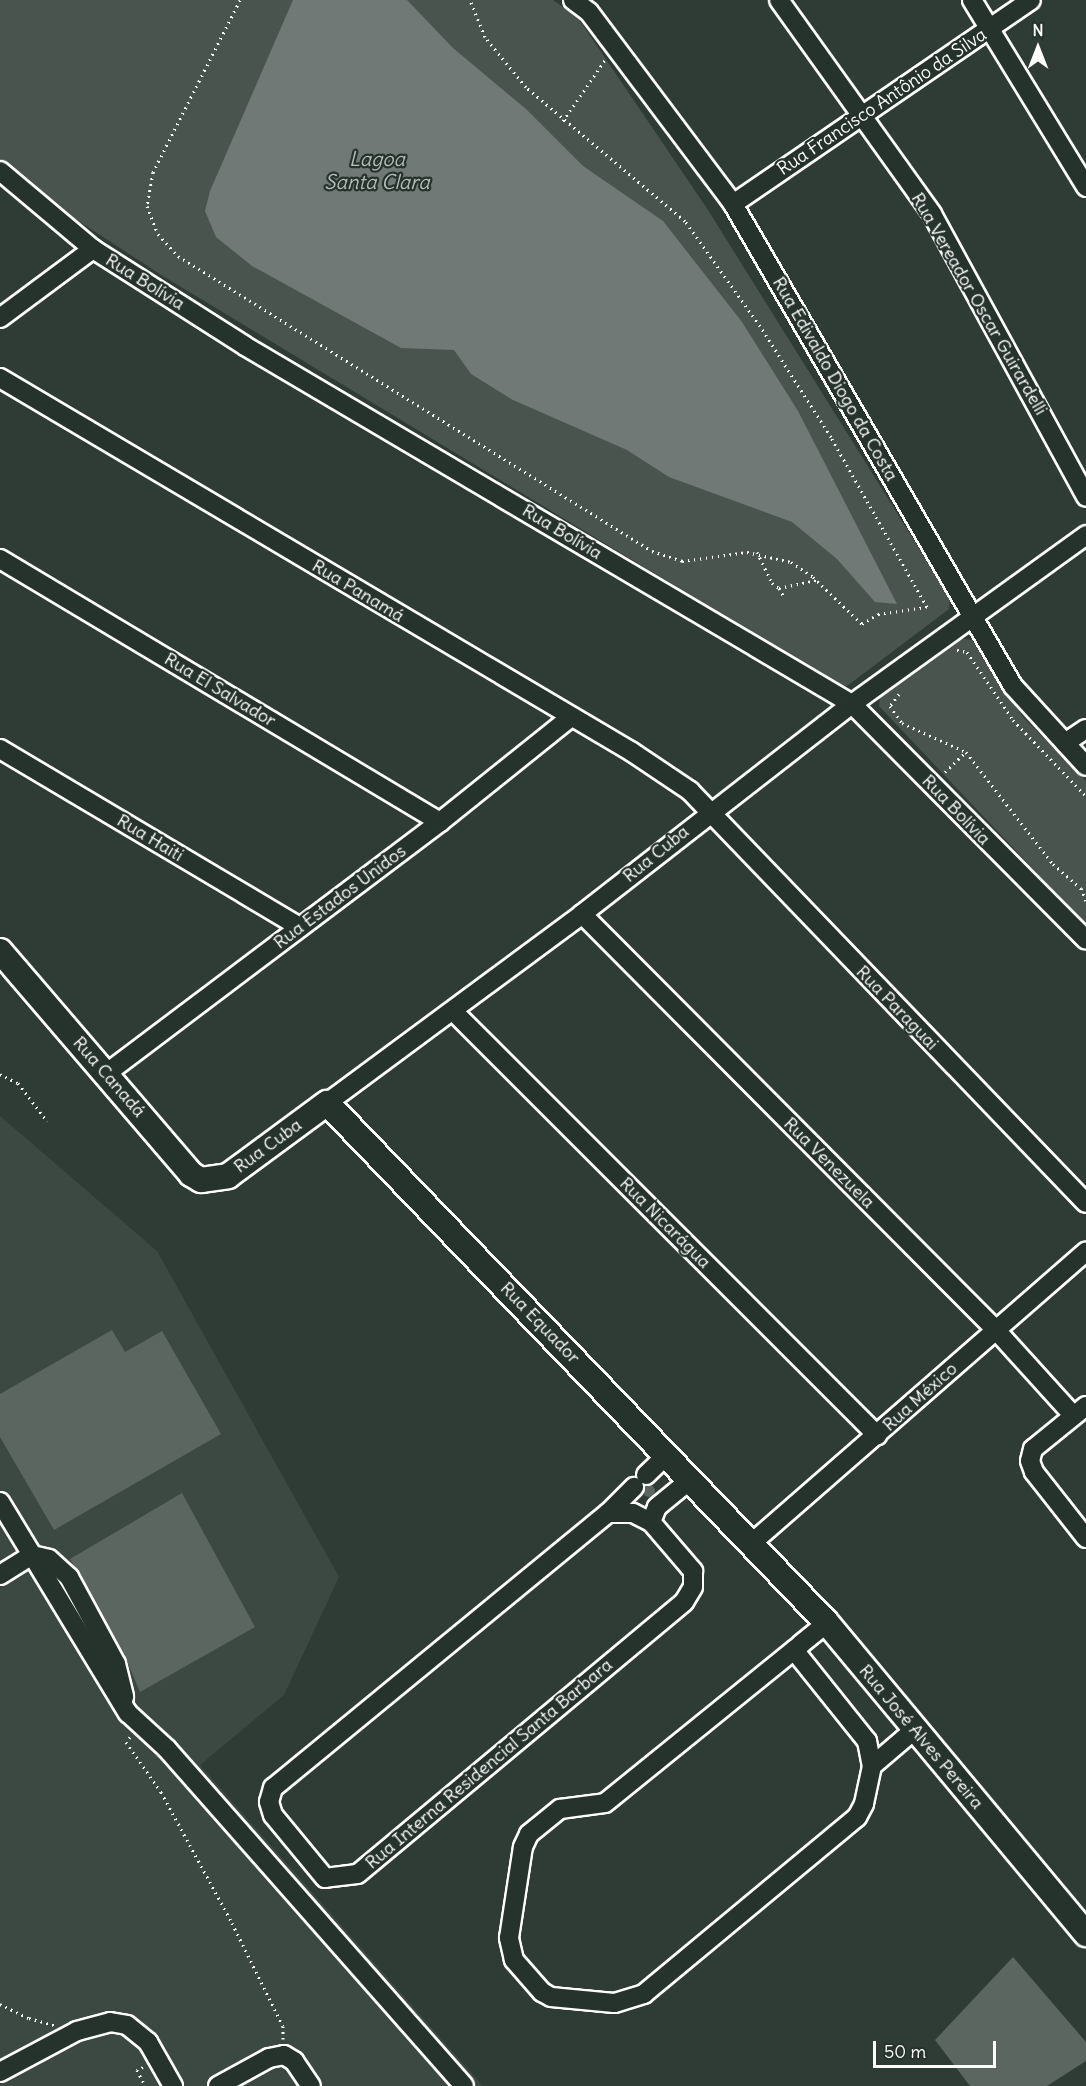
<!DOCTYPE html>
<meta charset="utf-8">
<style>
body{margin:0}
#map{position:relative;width:1086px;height:2086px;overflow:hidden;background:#2f3b35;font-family:Delius,sans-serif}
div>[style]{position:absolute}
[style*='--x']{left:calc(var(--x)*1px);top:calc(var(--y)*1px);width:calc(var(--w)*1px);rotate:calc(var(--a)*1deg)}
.built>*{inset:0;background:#3c4842}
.green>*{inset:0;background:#4a544f}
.water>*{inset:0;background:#707975}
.building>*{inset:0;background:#5b6661}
.round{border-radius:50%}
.path>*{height:3px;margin-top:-1.5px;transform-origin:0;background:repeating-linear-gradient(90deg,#fff 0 1.5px,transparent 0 6px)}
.roads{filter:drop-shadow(2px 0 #fff) drop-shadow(-2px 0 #fff) drop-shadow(0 2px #fff) drop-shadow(0 -2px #fff)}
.minor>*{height:18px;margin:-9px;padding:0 9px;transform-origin:9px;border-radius:9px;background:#26332d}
.major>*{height:24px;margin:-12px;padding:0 12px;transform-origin:12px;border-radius:12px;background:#26332d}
span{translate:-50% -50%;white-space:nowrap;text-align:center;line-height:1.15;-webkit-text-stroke:4.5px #26332d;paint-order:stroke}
.street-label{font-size:18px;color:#fff}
.water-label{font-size:20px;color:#b8bcba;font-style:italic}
.north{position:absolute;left:1008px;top:18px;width:60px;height:60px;-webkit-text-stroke:4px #26332d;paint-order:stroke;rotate:0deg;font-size:16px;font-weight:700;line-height:24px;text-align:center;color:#fff}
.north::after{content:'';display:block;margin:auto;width:21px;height:27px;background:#fff;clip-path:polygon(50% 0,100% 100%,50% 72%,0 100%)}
.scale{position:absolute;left:873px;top:2041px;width:123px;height:27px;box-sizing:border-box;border:3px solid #fff;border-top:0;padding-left:8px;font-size:18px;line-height:21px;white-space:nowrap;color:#fff;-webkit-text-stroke:4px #26332d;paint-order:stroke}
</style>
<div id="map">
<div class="built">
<i style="clip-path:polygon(0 1116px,157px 1251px,339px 1577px,284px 1695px,200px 1765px,483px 2086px,0 2086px)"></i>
</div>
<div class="green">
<i style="clip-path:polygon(0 0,553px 0,578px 18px,708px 210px,950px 598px,949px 609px,847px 686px,839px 685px,163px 276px,63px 211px,0 161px)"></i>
<i style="clip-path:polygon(965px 639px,972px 640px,1023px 717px,1086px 781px,1086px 925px,879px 706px,880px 696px,949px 641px)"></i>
</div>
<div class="water">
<i style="clip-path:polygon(293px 0,407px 0,453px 48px,526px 109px,583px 166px,663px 221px,742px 322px,798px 411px,897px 604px,875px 602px,837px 559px,792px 522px,669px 477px,627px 450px,513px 400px,471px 374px,454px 350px,401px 348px,252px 266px,216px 237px,205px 211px,210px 191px)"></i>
</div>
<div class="building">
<i style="clip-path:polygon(112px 1330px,125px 1352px,162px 1331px,221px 1434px,54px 1530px,0 1437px,0 1394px)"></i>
<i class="round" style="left:643px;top:1485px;width:12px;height:12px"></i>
<i style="clip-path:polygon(182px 1493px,255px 1627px,140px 1692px,126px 1659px,70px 1559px)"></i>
<i style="clip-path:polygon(1013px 1957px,1086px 2042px,1086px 2061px,1047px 2086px,970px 2086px,935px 2040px)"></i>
</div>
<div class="path">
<i style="--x:240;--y:0;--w:193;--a:116.8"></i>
<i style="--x:153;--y:172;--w:35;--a:100"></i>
<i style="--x:147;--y:206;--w:30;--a:69"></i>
<i style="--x:158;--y:234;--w:30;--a:48"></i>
<i style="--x:178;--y:256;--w:558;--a:31.9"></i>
<i style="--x:652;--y:551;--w:32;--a:18"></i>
<i style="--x:682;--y:561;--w:66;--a:-7.9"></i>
<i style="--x:747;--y:552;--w:45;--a:12.8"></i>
<i style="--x:791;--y:562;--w:27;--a:34"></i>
<i style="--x:813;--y:577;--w:68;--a:43.8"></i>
<i style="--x:862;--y:624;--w:19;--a:-32"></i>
<i style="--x:878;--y:614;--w:49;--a:-8.1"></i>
<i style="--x:927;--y:607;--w:195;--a:-119.5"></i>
<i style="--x:831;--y:437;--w:132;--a:-122.6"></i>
<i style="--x:760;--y:326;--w:129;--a:-125.5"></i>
<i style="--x:685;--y:221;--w:208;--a:-139.9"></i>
<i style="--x:526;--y:87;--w:65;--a:-129.4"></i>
<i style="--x:485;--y:37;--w:40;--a:-112"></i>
<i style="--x:563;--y:121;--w:74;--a:-55.5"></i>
<i style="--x:757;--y:552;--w:34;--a:64"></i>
<i style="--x:772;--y:583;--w:9;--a:36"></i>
<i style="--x:779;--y:588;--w:38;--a:-12"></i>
<i style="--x:779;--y:588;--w:8;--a:60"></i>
<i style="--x:957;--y:650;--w:10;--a:11"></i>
<i style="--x:967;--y:652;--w:82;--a:55.9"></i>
<i style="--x:1013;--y:720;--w:105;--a:46.2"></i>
<i style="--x:899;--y:694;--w:15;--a:127"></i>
<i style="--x:890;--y:706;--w:21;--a:55"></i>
<i style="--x:902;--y:723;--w:70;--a:24.4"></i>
<i style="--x:966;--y:752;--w:142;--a:52.2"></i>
<i style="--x:1053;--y:864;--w:37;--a:41"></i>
<i style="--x:1081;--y:888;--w:14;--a:69"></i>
<i style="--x:945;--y:772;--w:29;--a:-44"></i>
<i style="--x:0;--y:1074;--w:20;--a:27"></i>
<i style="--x:18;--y:1083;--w:48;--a:52.7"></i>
<i style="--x:130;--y:1737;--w:6;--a:129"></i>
<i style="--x:126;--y:1742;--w:61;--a:55"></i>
<i style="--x:161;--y:1792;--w:149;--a:61.5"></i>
<i style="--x:232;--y:1923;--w:115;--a:63.7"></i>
<i style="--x:283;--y:2026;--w:13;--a:90"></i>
<i style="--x:0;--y:2004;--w:32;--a:26"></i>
<i style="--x:29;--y:2018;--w:26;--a:16"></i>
<i style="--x:143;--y:2067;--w:7;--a:153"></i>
<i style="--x:137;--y:2070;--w:18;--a:63"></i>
</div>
<div class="roads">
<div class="minor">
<i style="--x:573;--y:0;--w:20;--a:37"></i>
<i style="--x:589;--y:12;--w:240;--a:53.1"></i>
<i style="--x:733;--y:204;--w:557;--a:59.85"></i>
<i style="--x:1013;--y:686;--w:108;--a:47.6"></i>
<i style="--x:779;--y:0;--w:263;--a:54.4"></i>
<i style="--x:932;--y:214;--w:322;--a:61.4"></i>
<i style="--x:972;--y:0;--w:219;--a:58.6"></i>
<i style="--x:0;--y:171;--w:121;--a:40"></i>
<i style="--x:93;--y:249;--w:180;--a:32.5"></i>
<i style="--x:245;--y:346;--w:705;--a:30.53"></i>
<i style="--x:852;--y:704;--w:332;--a:45.2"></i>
<i style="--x:733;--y:204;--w:361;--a:-34.4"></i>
<i style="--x:0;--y:318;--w:116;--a:-36.6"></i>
<i style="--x:0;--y:378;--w:734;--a:30.62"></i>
<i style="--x:632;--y:752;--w:70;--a:33.9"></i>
<i style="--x:690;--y:791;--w:571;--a:46.13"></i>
<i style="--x:0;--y:559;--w:513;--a:30.87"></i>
<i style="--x:1065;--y:743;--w:25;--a:-34"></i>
<i style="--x:0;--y:749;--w:349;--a:30.7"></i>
<i style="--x:582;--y:914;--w:585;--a:45.14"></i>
<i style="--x:995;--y:1329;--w:116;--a:47.8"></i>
<i style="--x:453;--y:1011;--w:600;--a:45"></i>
<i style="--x:107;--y:1073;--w:417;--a:-37"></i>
<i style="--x:440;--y:822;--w:166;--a:-38.7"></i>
<i style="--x:327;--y:1103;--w:317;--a:-36.5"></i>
<i style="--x:582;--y:914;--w:342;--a:-37.9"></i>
<i style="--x:852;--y:704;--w:289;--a:-35.8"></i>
<i style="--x:1086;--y:1406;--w:68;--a:140.9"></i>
<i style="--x:1033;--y:1449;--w:12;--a:104"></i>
<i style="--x:1030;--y:1461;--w:12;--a:70"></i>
<i style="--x:1034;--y:1472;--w:84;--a:51.8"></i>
<i style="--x:646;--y:1475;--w:29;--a:-44"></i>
<i style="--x:0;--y:1502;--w:247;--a:58.8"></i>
<i style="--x:128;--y:1713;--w:53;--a:42.7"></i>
<i style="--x:167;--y:1749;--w:449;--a:48.6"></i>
<i style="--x:608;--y:1513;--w:25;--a:0"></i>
<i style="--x:633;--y:1513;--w:20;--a:27"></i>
<i style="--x:651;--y:1522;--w:65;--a:49.4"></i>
<i style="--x:693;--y:1571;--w:16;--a:90"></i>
<i style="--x:693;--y:1587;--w:17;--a:121"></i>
<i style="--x:684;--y:1602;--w:425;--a:140.2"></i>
<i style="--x:357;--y:1874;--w:32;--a:173"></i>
<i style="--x:325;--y:1878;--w:82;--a:-129.5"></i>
<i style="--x:273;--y:1815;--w:14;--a:-107"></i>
<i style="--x:269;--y:1802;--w:15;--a:-74"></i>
<i style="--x:273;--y:1788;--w:433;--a:-39.4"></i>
<i style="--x:608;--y:1513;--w:37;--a:-45"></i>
<i style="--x:651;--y:1522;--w:16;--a:-68"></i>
<i style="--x:657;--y:1507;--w:43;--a:-39.3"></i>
<i style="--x:753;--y:1542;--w:442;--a:-41.1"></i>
<i style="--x:0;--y:1575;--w:38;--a:-32"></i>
<i style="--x:32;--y:1555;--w:17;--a:13"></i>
<i style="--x:49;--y:1559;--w:27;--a:42"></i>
<i style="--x:69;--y:1577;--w:99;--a:61.6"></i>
<i style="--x:116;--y:1664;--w:34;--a:76"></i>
<i style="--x:794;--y:1650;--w:117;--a:51.3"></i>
<i style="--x:867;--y:1741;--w:25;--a:79"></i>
<i style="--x:872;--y:1766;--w:39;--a:102"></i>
<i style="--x:864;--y:1804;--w:15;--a:118"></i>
<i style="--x:857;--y:1817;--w:277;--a:140.3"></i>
<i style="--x:644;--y:1994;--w:31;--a:163"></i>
<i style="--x:614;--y:2003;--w:63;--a:-174.6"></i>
<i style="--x:551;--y:1997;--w:10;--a:-151"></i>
<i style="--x:542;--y:1992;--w:43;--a:-131.2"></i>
<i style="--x:514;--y:1960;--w:23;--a:-103"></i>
<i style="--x:509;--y:1938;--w:92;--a:-81.3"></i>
<i style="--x:523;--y:1847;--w:14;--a:-65"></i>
<i style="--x:529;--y:1834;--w:40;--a:-39"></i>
<i style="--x:560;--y:1809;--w:45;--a:-7.6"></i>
<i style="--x:605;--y:1803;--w:252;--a:-39"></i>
<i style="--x:801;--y:1644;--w:33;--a:-39"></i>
<i style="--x:872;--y:1766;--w:54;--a:-40.5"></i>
<i style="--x:0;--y:2072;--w:87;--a:-28"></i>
<i style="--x:77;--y:2031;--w:34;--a:-15"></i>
<i style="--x:110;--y:2022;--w:17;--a:10"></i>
<i style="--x:127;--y:2025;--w:27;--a:39"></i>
<i style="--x:148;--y:2042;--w:51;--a:60.4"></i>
<i style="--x:218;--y:2086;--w:58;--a:-28.8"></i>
<i style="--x:269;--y:2058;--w:15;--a:-11"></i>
<i style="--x:284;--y:2055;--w:12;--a:31"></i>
<i style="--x:294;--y:2061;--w:30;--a:56"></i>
</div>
<div class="major">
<i style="--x:0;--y:951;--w:294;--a:49.4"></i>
<i style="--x:191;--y:1174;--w:12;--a:31"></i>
<i style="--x:201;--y:1180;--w:27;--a:-8"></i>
<i style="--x:228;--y:1176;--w:123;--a:-36.4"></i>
<i style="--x:327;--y:1103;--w:721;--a:46.12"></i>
<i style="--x:827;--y:1623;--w:405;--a:50.2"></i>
</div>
</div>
<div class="street-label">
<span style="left:882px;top:102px;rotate:-34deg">Rua Francisco Antônio da Silva</span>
<span style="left:145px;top:282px;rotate:32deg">Rua Bolívia</span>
<span style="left:979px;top:304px;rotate:60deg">Rua Vereador Oscar Guirardelli</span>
<span style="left:835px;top:379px;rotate:60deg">Rua Edivaldo Diogo da Costa</span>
<span style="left:562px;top:532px;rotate:31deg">Rua Bolívia</span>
<span style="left:358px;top:591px;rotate:31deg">Rua Panamá</span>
<span style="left:220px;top:690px;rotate:31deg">Rua El Salvador</span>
<span style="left:956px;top:810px;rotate:46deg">Rua Bolívia</span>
<span style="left:150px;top:838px;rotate:31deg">Rua Haiti</span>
<span style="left:656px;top:854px;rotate:-39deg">Rua Cuba</span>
<span style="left:340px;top:897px;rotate:-37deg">Rua Estados Unidos</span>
<span style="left:897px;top:1008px;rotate:46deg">Rua Paraguai</span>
<span style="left:109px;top:1077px;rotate:49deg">Rua Canadá</span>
<span style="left:268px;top:1146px;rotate:-36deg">Rua Cuba</span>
<span style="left:829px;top:1163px;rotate:45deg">Rua Venezuela</span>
<span style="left:665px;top:1223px;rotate:45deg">Rua Nicarágua</span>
<span style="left:540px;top:1323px;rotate:46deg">Rua Equador</span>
<span style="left:920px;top:1397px;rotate:-42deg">Rua México</span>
<span style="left:921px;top:1737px;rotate:50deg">Rua José Alves Pereira</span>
<span style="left:489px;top:1764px;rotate:-40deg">Rua Interna Residencial Santa Barbara</span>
</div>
<div class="water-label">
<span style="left:377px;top:170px">Lagoa<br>Santa Clara</span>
</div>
<div class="north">N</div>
<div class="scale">50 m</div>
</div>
